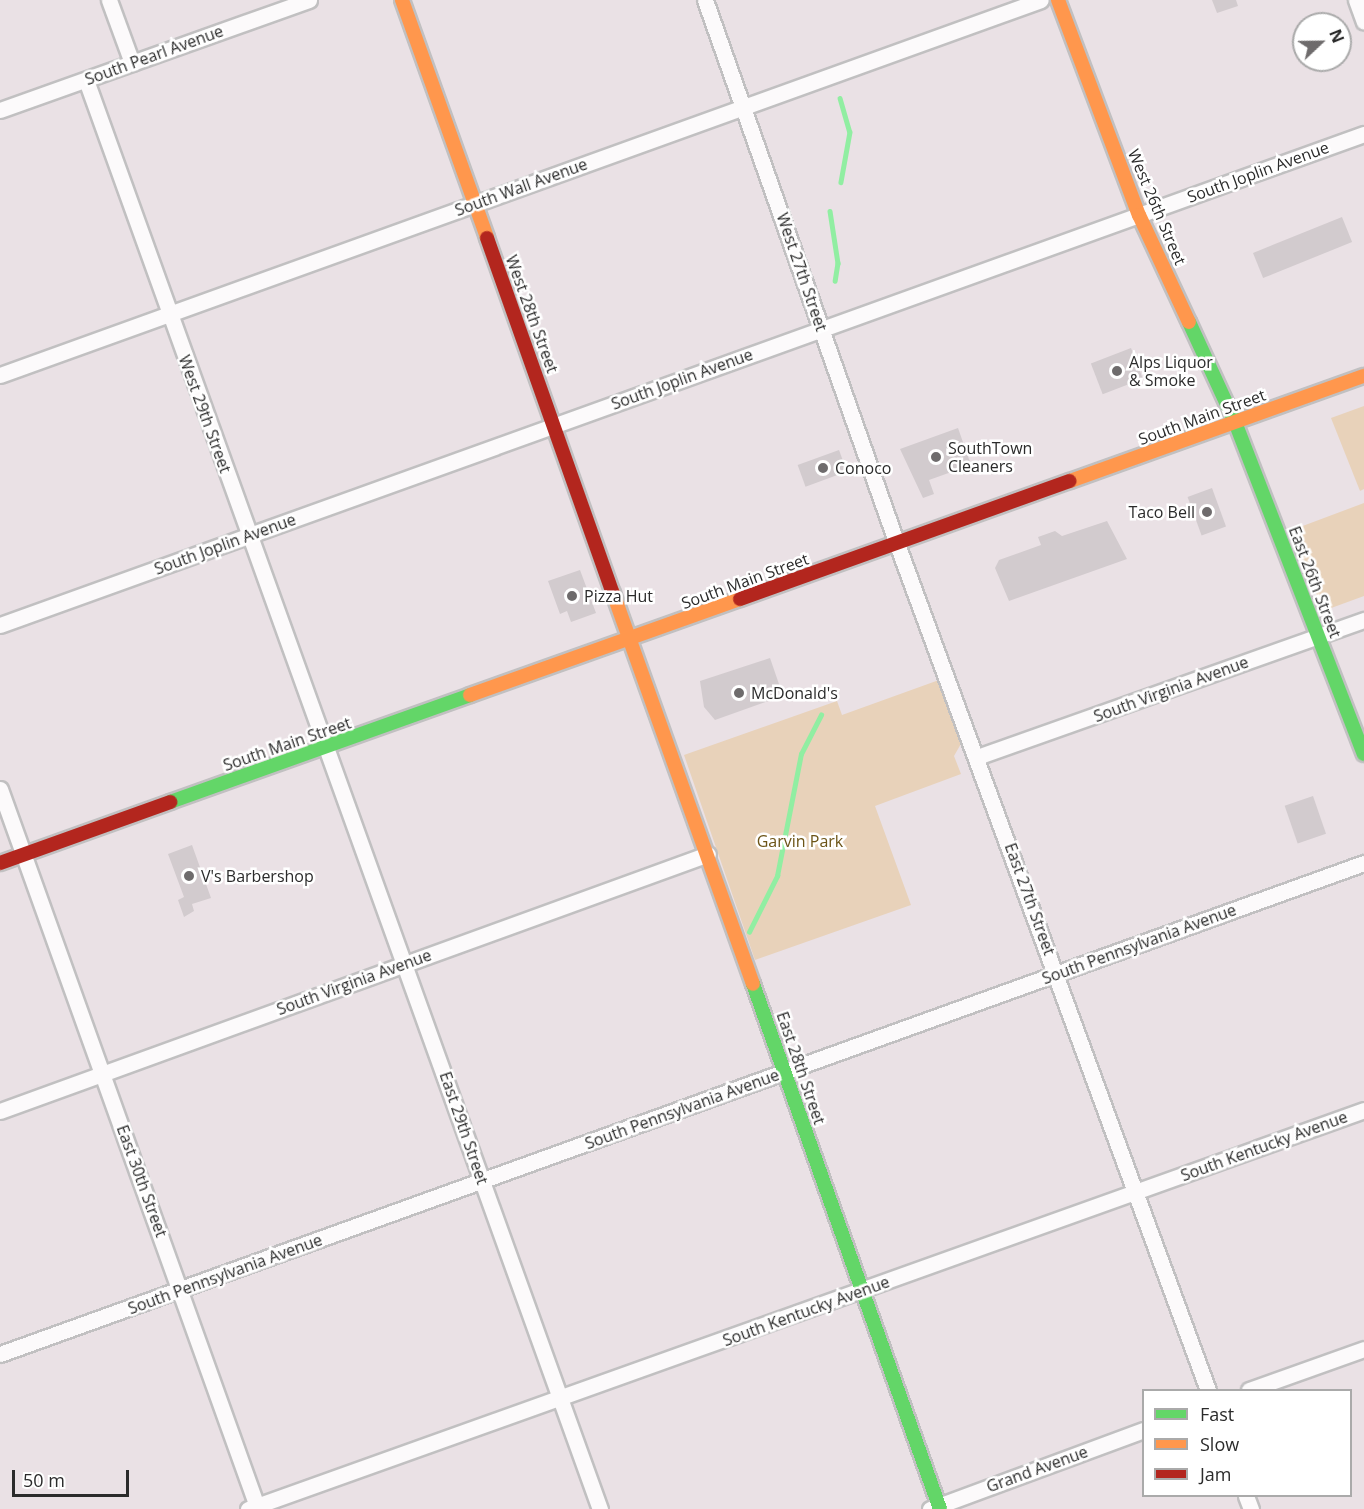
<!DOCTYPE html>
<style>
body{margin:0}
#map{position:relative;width:1364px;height:1509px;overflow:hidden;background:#eae1e5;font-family:"Open Sans",sans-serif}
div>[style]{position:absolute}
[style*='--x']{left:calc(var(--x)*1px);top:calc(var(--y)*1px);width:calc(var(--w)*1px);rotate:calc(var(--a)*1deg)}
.green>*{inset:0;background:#e8d2ba}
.stream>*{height:4.5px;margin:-2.25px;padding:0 2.25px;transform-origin:2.25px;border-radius:2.25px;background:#91eea2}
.building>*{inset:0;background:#d2cbce;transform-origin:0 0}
.roads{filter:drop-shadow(2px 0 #c1c0c1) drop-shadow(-2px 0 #c1c0c1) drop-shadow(0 2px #c1c0c1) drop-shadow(0 -2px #c1c0c1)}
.street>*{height:15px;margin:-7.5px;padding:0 7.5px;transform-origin:7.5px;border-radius:7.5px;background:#fcfafb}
.fast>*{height:14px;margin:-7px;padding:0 7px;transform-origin:7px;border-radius:7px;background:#63d668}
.slow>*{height:14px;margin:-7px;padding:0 7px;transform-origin:7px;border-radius:7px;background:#ff974d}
.jam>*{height:14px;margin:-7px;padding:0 7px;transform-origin:7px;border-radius:7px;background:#b3261e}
.dots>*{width:16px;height:16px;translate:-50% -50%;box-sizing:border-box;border:3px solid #fff;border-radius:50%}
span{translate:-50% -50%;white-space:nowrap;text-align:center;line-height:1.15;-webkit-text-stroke:5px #fff;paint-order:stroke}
.street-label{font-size:16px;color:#2b2b2b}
.poi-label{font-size:16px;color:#2b2b2b}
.left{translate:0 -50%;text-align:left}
.right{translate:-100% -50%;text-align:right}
.park-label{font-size:16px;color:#6c5417}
.legend{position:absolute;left:1142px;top:1389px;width:210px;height:108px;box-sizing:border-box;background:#fff;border:2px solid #aaa;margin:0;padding:8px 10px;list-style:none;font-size:18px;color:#2b2b2b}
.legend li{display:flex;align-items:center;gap:12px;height:30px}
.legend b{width:30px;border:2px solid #aaa}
.north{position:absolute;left:1292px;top:12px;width:60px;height:60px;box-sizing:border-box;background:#fff;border:2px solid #aaa;border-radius:50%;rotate:68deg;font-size:16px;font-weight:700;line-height:24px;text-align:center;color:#2b2b2b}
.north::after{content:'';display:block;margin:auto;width:21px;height:27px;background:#6e6b6c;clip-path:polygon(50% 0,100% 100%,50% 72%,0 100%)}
.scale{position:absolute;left:12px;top:1470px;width:117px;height:27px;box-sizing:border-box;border:3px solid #2b2b2b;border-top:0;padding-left:8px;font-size:18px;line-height:21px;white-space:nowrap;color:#2b2b2b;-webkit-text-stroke:4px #fff;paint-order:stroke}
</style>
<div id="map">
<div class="green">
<i style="clip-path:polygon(1364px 406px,1364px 489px,1360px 491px,1331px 418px)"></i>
<i style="clip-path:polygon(1364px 503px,1364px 596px,1323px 611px,1292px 530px)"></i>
<i style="clip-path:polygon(939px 680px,962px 742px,954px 756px,961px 774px,875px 806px,911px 905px,755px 960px,684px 755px,837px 701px,842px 715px)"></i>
</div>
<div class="stream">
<i style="--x:840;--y:98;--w:35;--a:74"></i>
<i style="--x:850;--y:132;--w:51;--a:100.2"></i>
<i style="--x:830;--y:211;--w:53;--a:81.3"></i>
<i style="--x:838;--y:263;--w:18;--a:99"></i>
<i style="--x:749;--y:932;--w:63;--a:-63.4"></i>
<i style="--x:777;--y:876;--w:124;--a:-78.9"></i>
<i style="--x:801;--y:754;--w:44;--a:-62.9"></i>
</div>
<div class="building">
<i style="clip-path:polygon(1212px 0,1236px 0,1238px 6px,1217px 13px)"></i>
<i style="left:1342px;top:217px;width:27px;height:96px;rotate:68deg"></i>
<i style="left:1131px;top:348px;width:33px;height:43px;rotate:69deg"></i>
<i style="clip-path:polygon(958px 428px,971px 465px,929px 480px,934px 494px,923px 498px,900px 449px)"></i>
<i style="left:839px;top:450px;width:23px;height:44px;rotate:70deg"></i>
<i style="left:1212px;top:488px;width:41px;height:26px;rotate:70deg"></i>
<i style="clip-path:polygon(1107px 521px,1127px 559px,1009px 601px,995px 568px,999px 560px,1041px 545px,1038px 537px,1055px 531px,1062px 536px)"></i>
<i style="clip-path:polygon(580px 570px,596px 613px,571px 622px,567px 611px,560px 614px,548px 581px)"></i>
<i style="clip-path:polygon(770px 658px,780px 687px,777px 698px,715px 720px,704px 707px,700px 681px)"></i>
<i style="left:1313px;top:796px;width:40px;height:30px;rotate:71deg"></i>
<i style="clip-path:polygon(192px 845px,211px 898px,192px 904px,194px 911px,184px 917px,178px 900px,184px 897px,168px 854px)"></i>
</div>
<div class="roads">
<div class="street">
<i style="--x:109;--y:0;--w:67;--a:69.9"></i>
<i style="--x:705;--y:0;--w:577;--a:70.56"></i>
<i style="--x:897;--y:544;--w:901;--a:69.82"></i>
<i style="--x:1356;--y:0;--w:23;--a:70"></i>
<i style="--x:86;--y:80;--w:1519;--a:70.22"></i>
<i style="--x:0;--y:110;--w:328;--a:-19.6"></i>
<i style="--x:0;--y:375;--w:1106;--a:-19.81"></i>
<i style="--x:0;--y:625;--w:1450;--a:-19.8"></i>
<i style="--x:977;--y:757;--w:411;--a:-19.5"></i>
<i style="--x:0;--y:789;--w:765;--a:70.29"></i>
<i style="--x:0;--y:1111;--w:753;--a:-19.95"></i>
<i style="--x:0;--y:1354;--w:1450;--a:-19.8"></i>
<i style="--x:1249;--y:1390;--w:122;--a:-19.6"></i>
<i style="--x:1246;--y:1496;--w:14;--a:69"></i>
<i style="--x:248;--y:1509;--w:1185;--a:-19.67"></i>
<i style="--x:930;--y:1509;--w:228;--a:-20.3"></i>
</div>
<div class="fast">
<i style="--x:1189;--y:322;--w:110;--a:65.3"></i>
<i style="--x:1235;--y:422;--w:356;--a:68.8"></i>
<i style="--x:170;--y:802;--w:319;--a:-19.6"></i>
<i style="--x:753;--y:984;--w:557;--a:70.39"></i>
</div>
<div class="slow">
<i style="--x:402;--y:0;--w:253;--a:70.3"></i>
<i style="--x:1058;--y:0;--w:230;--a:69.4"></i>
<i style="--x:1139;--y:215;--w:118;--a:65"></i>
<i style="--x:1070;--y:481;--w:312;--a:-19.7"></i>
<i style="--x:613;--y:593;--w:415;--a:70.3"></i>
<i style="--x:470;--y:695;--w:287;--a:-19.6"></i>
</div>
<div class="jam">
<i style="--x:487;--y:238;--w:377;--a:70.5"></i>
<i style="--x:740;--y:599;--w:350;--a:-19.7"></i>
<i style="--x:0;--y:863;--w:181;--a:-19.7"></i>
</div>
</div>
<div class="dots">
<i style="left:1117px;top:371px;background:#6e6b6c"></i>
<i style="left:936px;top:457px;background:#6e6b6c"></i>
<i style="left:823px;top:468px;background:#6e6b6c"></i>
<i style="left:1207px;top:512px;background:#6e6b6c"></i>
<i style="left:572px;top:596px;background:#6e6b6c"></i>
<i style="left:739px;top:693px;background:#6e6b6c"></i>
<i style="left:189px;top:876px;background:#6e6b6c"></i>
</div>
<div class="street-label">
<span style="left:154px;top:55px;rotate:-20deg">South Pearl Avenue</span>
<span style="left:1258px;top:172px;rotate:-20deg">South Joplin Avenue</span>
<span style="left:521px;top:187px;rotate:-20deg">South Wall Avenue</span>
<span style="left:1157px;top:207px;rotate:67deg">West 26th Street</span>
<span style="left:802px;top:272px;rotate:71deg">West 27th Street</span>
<span style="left:532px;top:314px;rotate:70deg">West 28th Street</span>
<span style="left:682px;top:379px;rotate:-20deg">South Joplin Avenue</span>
<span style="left:205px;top:414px;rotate:70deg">West 29th Street</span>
<span style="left:1202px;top:417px;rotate:-20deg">South Main Street</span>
<span style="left:225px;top:544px;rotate:-20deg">South Joplin Avenue</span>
<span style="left:745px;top:581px;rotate:-20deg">South Main Street</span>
<span style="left:1315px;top:582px;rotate:69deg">East 26th Street</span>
<span style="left:1171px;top:689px;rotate:-20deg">South Virginia Avenue</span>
<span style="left:287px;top:744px;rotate:-19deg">South Main Street</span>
<span style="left:1030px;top:899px;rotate:70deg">East 27th Street</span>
<span style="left:1139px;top:944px;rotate:-20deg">South Pennsylvania Avenue</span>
<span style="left:354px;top:982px;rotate:-20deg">South Virginia Avenue</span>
<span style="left:801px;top:1068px;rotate:71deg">East 28th Street</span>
<span style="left:682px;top:1109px;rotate:-20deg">South Pennsylvania Avenue</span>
<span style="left:464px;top:1128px;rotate:71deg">East 29th Street</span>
<span style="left:1264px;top:1146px;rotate:-20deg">South Kentucky Avenue</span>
<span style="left:142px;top:1181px;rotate:70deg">East 30th Street</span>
<span style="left:225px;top:1274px;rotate:-20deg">South Pennsylvania Avenue</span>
<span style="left:806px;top:1311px;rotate:-20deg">South Kentucky Avenue</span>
<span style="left:1037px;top:1469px;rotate:-20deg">Grand Avenue</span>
</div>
<div class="poi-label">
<span class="left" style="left:1129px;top:371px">Alps Liquor<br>&amp; Smoke</span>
<span class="left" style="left:948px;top:457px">SouthTown<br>Cleaners</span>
<span class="left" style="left:835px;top:468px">Conoco</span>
<span class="right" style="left:1195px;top:512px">Taco Bell</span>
<span class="left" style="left:584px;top:596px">Pizza Hut</span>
<span class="left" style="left:751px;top:693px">McDonald's</span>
<span class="left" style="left:201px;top:876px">V's Barbershop</span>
</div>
<div class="park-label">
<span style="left:800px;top:841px">Garvin Park</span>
</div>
<ul class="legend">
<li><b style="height:8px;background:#63d668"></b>Fast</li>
<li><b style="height:8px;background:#ff974d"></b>Slow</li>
<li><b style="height:8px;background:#b3261e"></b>Jam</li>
</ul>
<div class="north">N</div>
<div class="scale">50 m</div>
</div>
